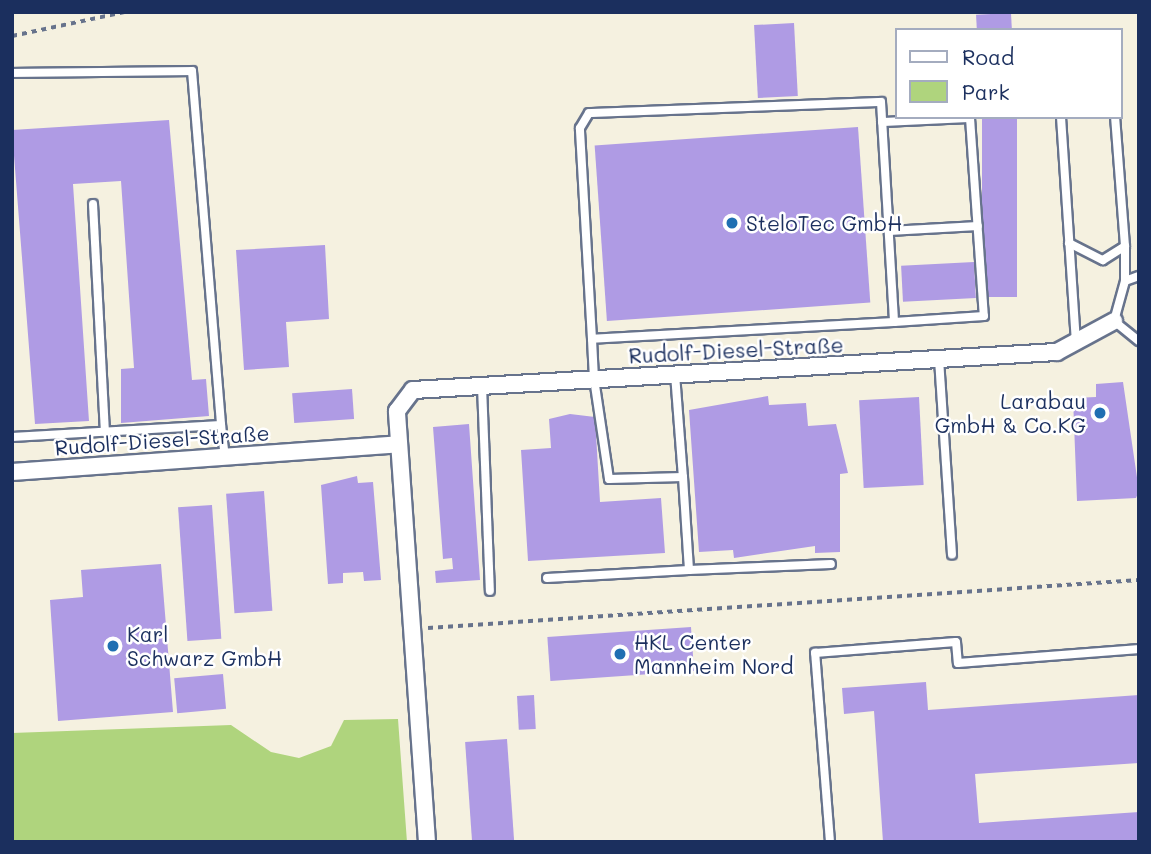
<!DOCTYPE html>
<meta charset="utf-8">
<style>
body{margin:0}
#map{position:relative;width:1151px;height:854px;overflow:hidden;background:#f5f1e0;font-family:Mali,sans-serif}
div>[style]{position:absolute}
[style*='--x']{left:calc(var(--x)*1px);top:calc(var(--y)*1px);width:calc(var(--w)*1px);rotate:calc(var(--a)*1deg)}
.green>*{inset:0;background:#afd47d}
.building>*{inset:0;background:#af9be4;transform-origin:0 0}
.path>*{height:3.5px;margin-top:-1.75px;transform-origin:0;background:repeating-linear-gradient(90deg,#67738c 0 5px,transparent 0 10px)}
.roads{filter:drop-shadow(2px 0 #67738c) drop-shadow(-2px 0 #67738c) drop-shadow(0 2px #67738c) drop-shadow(0 -2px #67738c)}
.service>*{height:8px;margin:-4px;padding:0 4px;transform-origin:4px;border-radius:4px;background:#fff}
.minor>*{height:16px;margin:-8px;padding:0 8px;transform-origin:8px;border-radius:8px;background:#fff}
.dots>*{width:19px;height:19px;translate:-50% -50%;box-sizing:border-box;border:4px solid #fff;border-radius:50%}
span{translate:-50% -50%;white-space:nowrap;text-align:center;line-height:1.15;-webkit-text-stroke:5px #fff;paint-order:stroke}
.poi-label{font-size:21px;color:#1b2f5e}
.left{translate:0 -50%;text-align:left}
.right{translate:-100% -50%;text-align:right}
.street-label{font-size:21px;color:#1b2f5e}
.frame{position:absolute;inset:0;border:14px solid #1b2f5e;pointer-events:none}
.legend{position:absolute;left:895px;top:28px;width:228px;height:91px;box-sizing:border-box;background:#fff;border:2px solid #a4acbf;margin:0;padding:9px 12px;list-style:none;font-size:21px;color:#1b2f5e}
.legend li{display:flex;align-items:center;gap:14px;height:35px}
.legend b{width:35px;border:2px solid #a4acbf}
</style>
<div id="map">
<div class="green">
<i style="clip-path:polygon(398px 719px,407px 842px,12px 842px,12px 733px,231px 725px,271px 752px,299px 758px,331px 746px,344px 720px)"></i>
</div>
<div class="building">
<i style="left:1011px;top:13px;width:17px;height:35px;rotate:87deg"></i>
<i style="left:794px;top:23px;width:73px;height:40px;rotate:87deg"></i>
<i style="left:982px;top:117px;width:35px;height:180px"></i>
<i style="clip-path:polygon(169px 120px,192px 380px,206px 379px,209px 416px,121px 423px,121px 369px,134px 368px,121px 181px,73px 184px,89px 421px,35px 424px,12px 130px)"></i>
<i style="left:858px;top:127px;width:176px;height:264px;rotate:86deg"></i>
<i style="clip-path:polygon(325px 245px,329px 319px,286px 322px,289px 367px,244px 370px,236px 250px)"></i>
<i style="left:974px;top:262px;width:36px;height:73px;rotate:87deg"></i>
<i style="clip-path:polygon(1123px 382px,1139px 491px,1136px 498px,1077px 501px,1073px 398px,1096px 397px,1096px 384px)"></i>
<i style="left:352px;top:389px;width:30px;height:60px;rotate:86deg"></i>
<i style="clip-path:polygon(768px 396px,769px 405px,806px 403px,808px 426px,836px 424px,848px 473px,840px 474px,840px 552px,815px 553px,815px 546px,734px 558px,733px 550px,699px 552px,689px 410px)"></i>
<i style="left:919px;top:397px;width:88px;height:60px;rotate:87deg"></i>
<i style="clip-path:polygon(570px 414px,595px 417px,600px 502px,661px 498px,665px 553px,528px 561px,521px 450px,551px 448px,549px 419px)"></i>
<i style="clip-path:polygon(469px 424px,480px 580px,436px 583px,435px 571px,453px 569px,452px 558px,443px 559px,433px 427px)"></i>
<i style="clip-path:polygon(357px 476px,358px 483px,373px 482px,381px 580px,364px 581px,363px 572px,343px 573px,343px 583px,328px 584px,321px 485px)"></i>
<i style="left:264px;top:491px;width:120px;height:38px;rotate:86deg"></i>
<i style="left:212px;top:505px;width:134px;height:34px;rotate:86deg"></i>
<i style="clip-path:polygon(161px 564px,173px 712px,58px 721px,50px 600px,83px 597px,81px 570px)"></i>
<i style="left:691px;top:627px;width:44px;height:144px;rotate:86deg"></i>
<i style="left:223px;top:674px;width:35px;height:49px;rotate:85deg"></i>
<i style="clip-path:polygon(926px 682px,928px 710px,1139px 695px,1139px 763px,975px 774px,979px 823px,1139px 812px,1139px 842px,883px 842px,874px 711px,844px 714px,842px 688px)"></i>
<i style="left:534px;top:695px;width:34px;height:17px;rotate:87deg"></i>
<i style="left:507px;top:739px;width:103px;height:42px;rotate:86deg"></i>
</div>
<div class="path">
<i style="--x:12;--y:36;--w:116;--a:-12"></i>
<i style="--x:428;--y:628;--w:713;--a:-3.86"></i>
</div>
<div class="roads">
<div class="service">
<i style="--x:12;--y:73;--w:180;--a:-0.6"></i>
<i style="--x:192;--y:71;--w:355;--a:85.3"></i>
<i style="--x:1061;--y:117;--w:225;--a:86.2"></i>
<i style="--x:882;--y:122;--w:88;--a:-2.6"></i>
<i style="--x:970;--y:118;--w:198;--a:86"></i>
<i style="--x:984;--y:316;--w:90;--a:176.2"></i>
<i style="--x:93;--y:204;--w:228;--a:87"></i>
<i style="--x:889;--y:231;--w:89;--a:-3.2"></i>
<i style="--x:1069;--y:243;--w:38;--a:27"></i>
<i style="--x:1103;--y:260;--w:26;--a:-32"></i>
<i style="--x:1125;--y:246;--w:129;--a:-94.4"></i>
<i style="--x:1125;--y:246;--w:35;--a:90"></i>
<i style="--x:1125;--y:281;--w:41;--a:105.4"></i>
<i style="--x:1114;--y:321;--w:32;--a:39"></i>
<i style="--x:1125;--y:281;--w:15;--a:-20"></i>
<i style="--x:939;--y:359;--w:196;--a:86.2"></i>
<i style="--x:675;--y:374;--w:103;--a:85.6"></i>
<i style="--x:482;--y:386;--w:205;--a:87.8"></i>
<i style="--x:12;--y:437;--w:209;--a:-3.3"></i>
<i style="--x:221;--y:425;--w:32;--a:83"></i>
<i style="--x:689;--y:570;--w:142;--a:-2.4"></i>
<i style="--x:547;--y:578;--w:142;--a:-3.2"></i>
<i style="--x:689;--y:570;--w:93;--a:-93.7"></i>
<i style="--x:683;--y:477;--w:74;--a:178.5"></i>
<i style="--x:609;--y:479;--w:101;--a:-98.5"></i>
<i style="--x:594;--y:379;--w:40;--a:-92.9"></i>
<i style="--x:592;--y:339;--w:211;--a:-93.3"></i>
<i style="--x:580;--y:128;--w:17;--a:-59"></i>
<i style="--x:589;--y:113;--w:292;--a:-2.2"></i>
<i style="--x:881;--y:102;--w:220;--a:86.6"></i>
<i style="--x:894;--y:322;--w:302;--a:176.8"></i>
<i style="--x:830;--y:842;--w:190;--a:-94.5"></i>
<i style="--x:815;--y:653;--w:141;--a:-4.5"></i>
<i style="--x:956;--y:642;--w:21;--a:85"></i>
<i style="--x:958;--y:663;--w:182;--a:-4.4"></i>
</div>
<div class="minor">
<i style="--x:12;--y:472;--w:388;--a:-4.1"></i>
<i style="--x:427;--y:842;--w:432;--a:-94"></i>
<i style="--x:397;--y:411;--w:26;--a:-53"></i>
<i style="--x:413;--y:390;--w:645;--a:-3.38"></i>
<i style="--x:1057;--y:352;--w:65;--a:-28.5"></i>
</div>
</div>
<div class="dots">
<i style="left:732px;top:223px;background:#1f6fb2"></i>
<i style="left:1100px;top:413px;background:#1f6fb2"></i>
<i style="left:113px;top:646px;background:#1f6fb2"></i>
<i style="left:620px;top:654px;background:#1f6fb2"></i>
</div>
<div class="poi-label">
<span class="left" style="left:746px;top:223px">SteloTec GmbH</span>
<span class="right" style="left:1086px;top:413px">Larabau<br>GmbH &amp; Co.KG</span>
<span class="left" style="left:127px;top:646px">Karl<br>Schwarz GmbH</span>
<span class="left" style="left:634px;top:654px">HKL Center<br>Mannheim Nord</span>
</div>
<div class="street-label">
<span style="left:736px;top:350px;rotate:-3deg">Rudolf-Diesel-Straße</span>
<span style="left:162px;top:440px;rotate:-4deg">Rudolf-Diesel-Straße</span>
</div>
<div class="frame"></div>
<ul class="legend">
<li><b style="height:9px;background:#fff"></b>Road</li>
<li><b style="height:19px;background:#afd47d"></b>Park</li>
</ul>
</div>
